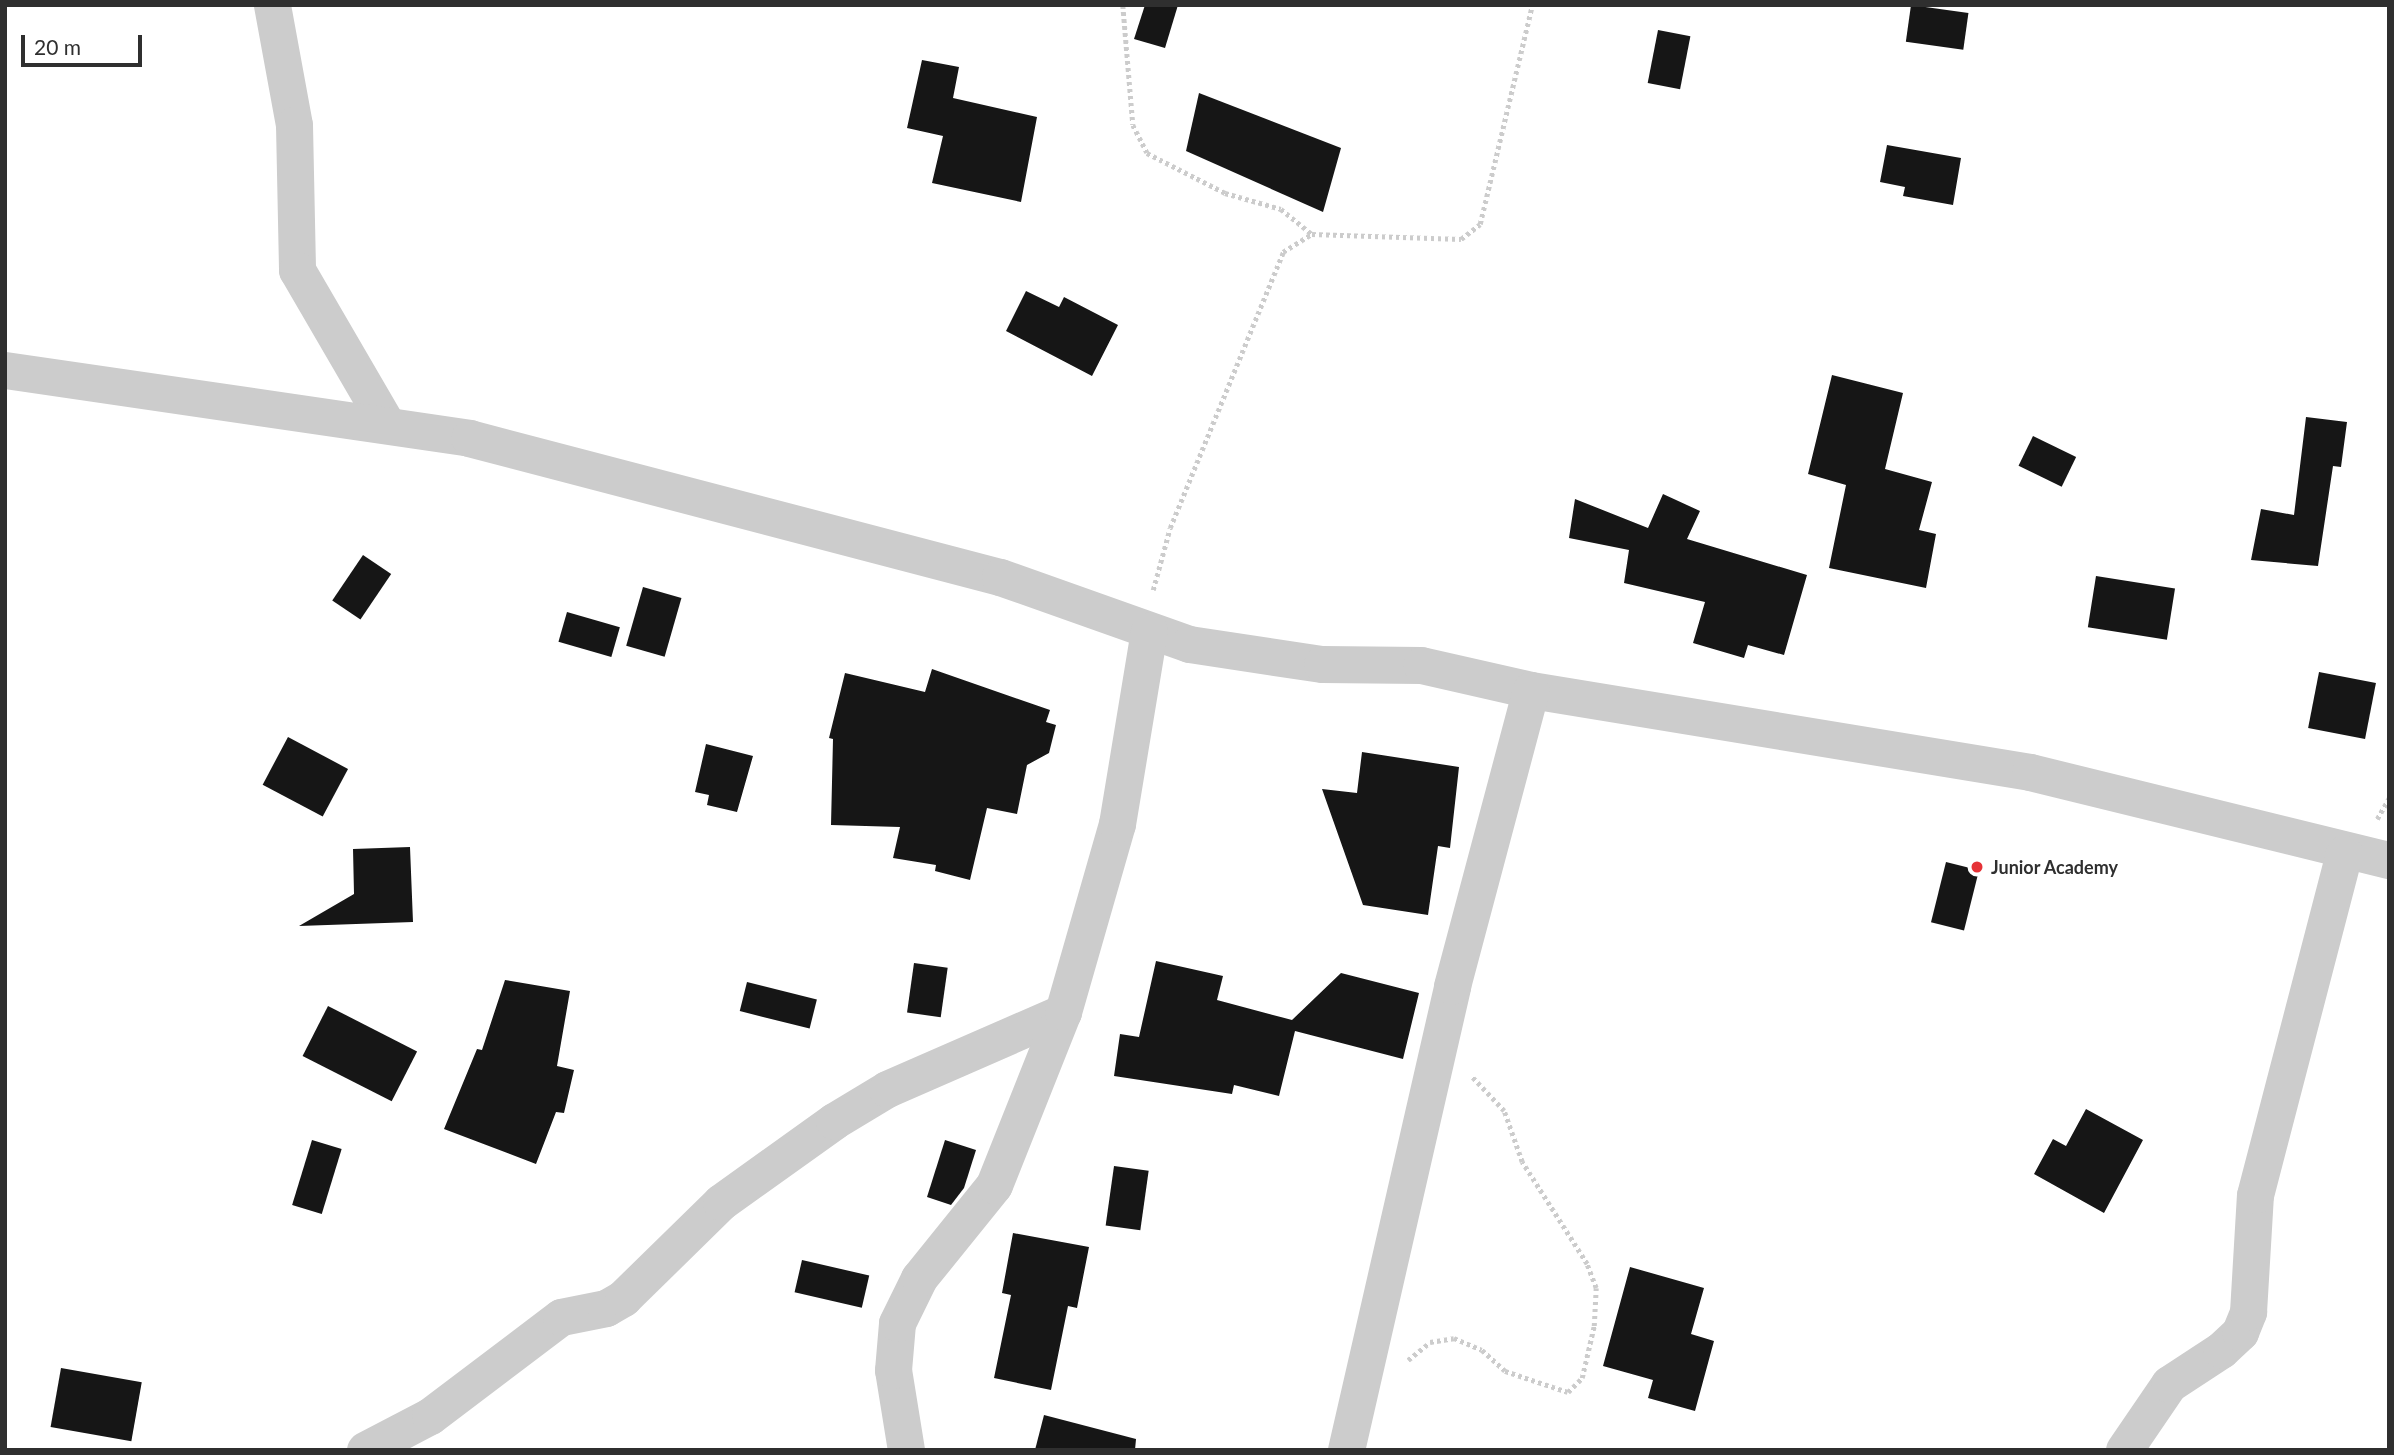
<!DOCTYPE html>
<style>
body{margin:0}
#map{position:relative;width:2394px;height:1455px;overflow:hidden;background:#fff;font-family:Lato,sans-serif}
div>[style]{position:absolute}
[style*='--x']{left:calc(var(--x)*1px);top:calc(var(--y)*1px);width:calc(var(--w)*1px);rotate:calc(var(--a)*1deg)}
.building>*{inset:0;background:#161616;transform-origin:0 0}
.path>*{height:4.5px;margin-top:-2.25px;transform-origin:0;background:repeating-linear-gradient(90deg,#ccc 0 3.5px,transparent 0 7px)}
.minor>*{height:37px;margin:-18.5px;padding:0 18.5px;transform-origin:18.5px;border-radius:18.5px;background:#ccc}
.dots>*{width:19px;height:19px;translate:-50% -50%;box-sizing:border-box;border:4px solid #fff;border-radius:50%}
span{translate:-50% -50%;white-space:nowrap;text-align:center;line-height:1.15;-webkit-text-stroke:7px #fff;paint-order:stroke}
.poi-label{font-size:18px;color:#2f2f2f;font-weight:700}
.left{translate:0 -50%;text-align:left}
.frame{position:absolute;inset:0;border:7px solid #2f2f2f;pointer-events:none}
.scale{position:absolute;left:21px;top:35px;width:121px;height:32px;box-sizing:border-box;border:4px solid #2f2f2f;border-top:0;padding-left:9px;font-size:21px;line-height:24px;white-space:nowrap;color:#2f2f2f;-webkit-text-stroke:5px #fff;paint-order:stroke}
</style>
<div id="map">
<div class="building">
<i style="clip-path:polygon(1145px 5px,1178px 5px,1165px 48px,1134px 39px)"></i>
<i style="left:1911px;top:5px;width:58px;height:37px;rotate:8deg"></i>
<i style="left:1658px;top:30px;width:33px;height:54px;rotate:11deg"></i>
<i style="clip-path:polygon(922px 60px,959px 67px,953px 98px,1037px 117px,1021px 202px,932px 183px,943px 136px,907px 128px)"></i>
<i style="clip-path:polygon(1199px 93px,1341px 148px,1323px 212px,1186px 151px)"></i>
<i style="clip-path:polygon(1887px 145px,1961px 158px,1953px 205px,1903px 196px,1905px 187px,1880px 182px)"></i>
<i style="clip-path:polygon(1026px 291px,1059px 307px,1064px 297px,1118px 325px,1092px 376px,1006px 331px)"></i>
<i style="clip-path:polygon(1832px 375px,1903px 393px,1885px 469px,1932px 482px,1919px 530px,1936px 534px,1926px 588px,1829px 568px,1846px 485px,1808px 474px)"></i>
<i style="clip-path:polygon(2306px 417px,2347px 422px,2341px 467px,2333px 466px,2318px 566px,2251px 560px,2261px 509px,2294px 515px)"></i>
<i style="left:2033px;top:436px;width:48px;height:33px;rotate:26deg"></i>
<i style="clip-path:polygon(1663px 494px,1700px 511px,1687px 539px,1807px 575px,1784px 655px,1748px 645px,1744px 658px,1693px 643px,1705px 602px,1624px 583px,1629px 550px,1569px 538px,1575px 499px,1648px 528px)"></i>
<i style="left:363px;top:555px;width:34px;height:55px;rotate:34deg"></i>
<i style="left:2096px;top:576px;width:80px;height:52px;rotate:9deg"></i>
<i style="left:643px;top:587px;width:40px;height:61px;rotate:16deg"></i>
<i style="left:567px;top:612px;width:55px;height:31px;rotate:16deg"></i>
<i style="clip-path:polygon(932px 669px,1050px 710px,1046px 722px,1056px 725px,1049px 753px,1027px 765px,1017px 814px,987px 808px,970px 880px,935px 871px,936px 865px,893px 858px,900px 827px,831px 825px,833px 739px,829px 738px,845px 673px,925px 692px)"></i>
<i style="left:2319px;top:672px;width:58px;height:57px;rotate:11deg"></i>
<i style="left:288px;top:737px;width:68px;height:54px;rotate:28deg"></i>
<i style="clip-path:polygon(706px 744px,753px 756px,737px 812px,707px 805px,709px 795px,695px 792px)"></i>
<i style="clip-path:polygon(1362px 752px,1459px 767px,1450px 848px,1438px 846px,1428px 915px,1363px 905px,1322px 789px,1357px 793px)"></i>
<i style="clip-path:polygon(410px 847px,413px 922px,299px 926px,354px 894px,353px 849px)"></i>
<i style="left:1946px;top:862px;width:34px;height:62px;rotate:14deg"></i>
<i style="clip-path:polygon(1156px 961px,1223px 976px,1217px 1000px,1292px 1020px,1341px 973px,1419px 993px,1403px 1059px,1295px 1031px,1279px 1096px,1234px 1085px,1232px 1094px,1114px 1076px,1120px 1034px,1139px 1037px)"></i>
<i style="left:914px;top:963px;width:34px;height:50px;rotate:8deg"></i>
<i style="clip-path:polygon(505px 980px,570px 991px,557px 1066px,574px 1070px,564px 1113px,556px 1112px,536px 1164px,444px 1129px,477px 1049px,482px 1050px)"></i>
<i style="left:747px;top:982px;width:72px;height:30px;rotate:14deg"></i>
<i style="left:328px;top:1006px;width:100px;height:56px;rotate:27deg"></i>
<i style="clip-path:polygon(2086px 1109px,2143px 1140px,2104px 1213px,2034px 1174px,2053px 1139px,2066px 1146px)"></i>
<i style="left:312px;top:1140px;width:31px;height:68px;rotate:17deg"></i>
<i style="clip-path:polygon(945px 1140px,976px 1150px,964px 1188px,951px 1205px,927px 1197px)"></i>
<i style="left:1114px;top:1166px;width:35px;height:60px;rotate:8deg"></i>
<i style="clip-path:polygon(1013px 1233px,1089px 1247px,1077px 1308px,1068px 1306px,1051px 1390px,994px 1378px,1011px 1295px,1002px 1293px)"></i>
<i style="left:802px;top:1260px;width:69px;height:33px;rotate:13deg"></i>
<i style="clip-path:polygon(1630px 1267px,1704px 1288px,1691px 1334px,1714px 1341px,1695px 1411px,1648px 1398px,1653px 1380px,1603px 1366px)"></i>
<i style="left:61px;top:1368px;width:82px;height:60px;rotate:10deg"></i>
<i style="clip-path:polygon(1044px 1415px,1136px 1439px,1135px 1450px,1035px 1450px)"></i>
</div>
<div class="path">
<i style="--x:1123;--y:5;--w:120;--a:85.2"></i>
<i style="--x:1133;--y:125;--w:31;--a:63"></i>
<i style="--x:1147;--y:153;--w:88;--a:27.1"></i>
<i style="--x:1225;--y:193;--w:58;--a:15.9"></i>
<i style="--x:1281;--y:209;--w:40;--a:39"></i>
<i style="--x:1153;--y:590;--w:64;--a:-74.7"></i>
<i style="--x:1170;--y:528;--w:298;--a:-67.7"></i>
<i style="--x:1283;--y:252;--w:34;--a:-32"></i>
<i style="--x:1312;--y:234;--w:149;--a:1.9"></i>
<i style="--x:1461;--y:239;--w:24;--a:-38"></i>
<i style="--x:1480;--y:224;--w:225;--a:-76.6"></i>
<i style="--x:2377;--y:819;--w:24;--a:-60"></i>
<i style="--x:1408;--y:1360;--w:28;--a:-39"></i>
<i style="--x:1430;--y:1342;--w:24;--a:-9"></i>
<i style="--x:1454;--y:1338;--w:30;--a:23"></i>
<i style="--x:1482;--y:1350;--w:31;--a:42"></i>
<i style="--x:1505;--y:1371;--w:66;--a:18.4"></i>
<i style="--x:1568;--y:1392;--w:20;--a:-45"></i>
<i style="--x:1582;--y:1378;--w:53;--a:-77"></i>
<i style="--x:1594;--y:1326;--w:38;--a:-87"></i>
<i style="--x:1596;--y:1288;--w:26;--a:-111"></i>
<i style="--x:1587;--y:1264;--w:121;--a:-122.5"></i>
<i style="--x:1522;--y:1162;--w:54;--a:-109.4"></i>
<i style="--x:1504;--y:1111;--w:48;--a:-133.3"></i>
</div>
<div class="minor">
<i style="--x:272;--y:5;--w:122;--a:79.6"></i>
<i style="--x:294;--y:125;--w:145;--a:88.8"></i>
<i style="--x:297;--y:270;--w:177;--a:59.8"></i>
<i style="--x:5;--y:370;--w:469;--a:8.3"></i>
<i style="--x:469;--y:438;--w:549;--a:14.67"></i>
<i style="--x:1000;--y:577;--w:201;--a:19.5"></i>
<i style="--x:1189;--y:644;--w:134;--a:8.6"></i>
<i style="--x:1322;--y:664;--w:99;--a:0.6"></i>
<i style="--x:1421;--y:665;--w:113;--a:12.8"></i>
<i style="--x:1531;--y:690;--w:506;--a:9.33"></i>
<i style="--x:2030;--y:772;--w:370;--a:13.8"></i>
<i style="--x:365;--y:1450;--w:73;--a:-27.6"></i>
<i style="--x:430;--y:1416;--w:164;--a:-37.1"></i>
<i style="--x:561;--y:1317;--w:46;--a:-11.3"></i>
<i style="--x:606;--y:1308;--w:20;--a:-30"></i>
<i style="--x:623;--y:1298;--w:137;--a:-44.4"></i>
<i style="--x:721;--y:1202;--w:139;--a:-35.6"></i>
<i style="--x:834;--y:1121;--w:62;--a:-31.1"></i>
<i style="--x:887;--y:1089;--w:192;--a:-23.6"></i>
<i style="--x:906;--y:1450;--w:81;--a:-99.2"></i>
<i style="--x:893;--y:1370;--w:47;--a:-85.1"></i>
<i style="--x:897;--y:1323;--w:50;--a:-63.9"></i>
<i style="--x:919;--y:1278;--w:119;--a:-51.1"></i>
<i style="--x:994;--y:1185;--w:186;--a:-68.3"></i>
<i style="--x:1063;--y:1012;--w:196;--a:-74"></i>
<i style="--x:1117;--y:824;--w:196;--a:-80.6"></i>
<i style="--x:1346;--y:1450;--w:476;--a:-77.1"></i>
<i style="--x:1452;--y:986;--w:306;--a:-75.1"></i>
<i style="--x:2124;--y:1450;--w:80;--a:-55.7"></i>
<i style="--x:2169;--y:1384;--w:62;--a:-33.2"></i>
<i style="--x:2221;--y:1350;--w:26;--a:-43"></i>
<i style="--x:2240;--y:1332;--w:22;--a:-68"></i>
<i style="--x:2248;--y:1312;--w:117;--a:-86.6"></i>
<i style="--x:2255;--y:1195;--w:353;--a:-75.4"></i>
</div>
<div class="dots">
<i style="left:1977px;top:867px;background:#e53237"></i>
</div>
<div class="poi-label">
<span class="left" style="left:1991px;top:867px">Junior Academy</span>
</div>
<div class="frame"></div>
<div class="scale">20 m</div>
</div>
